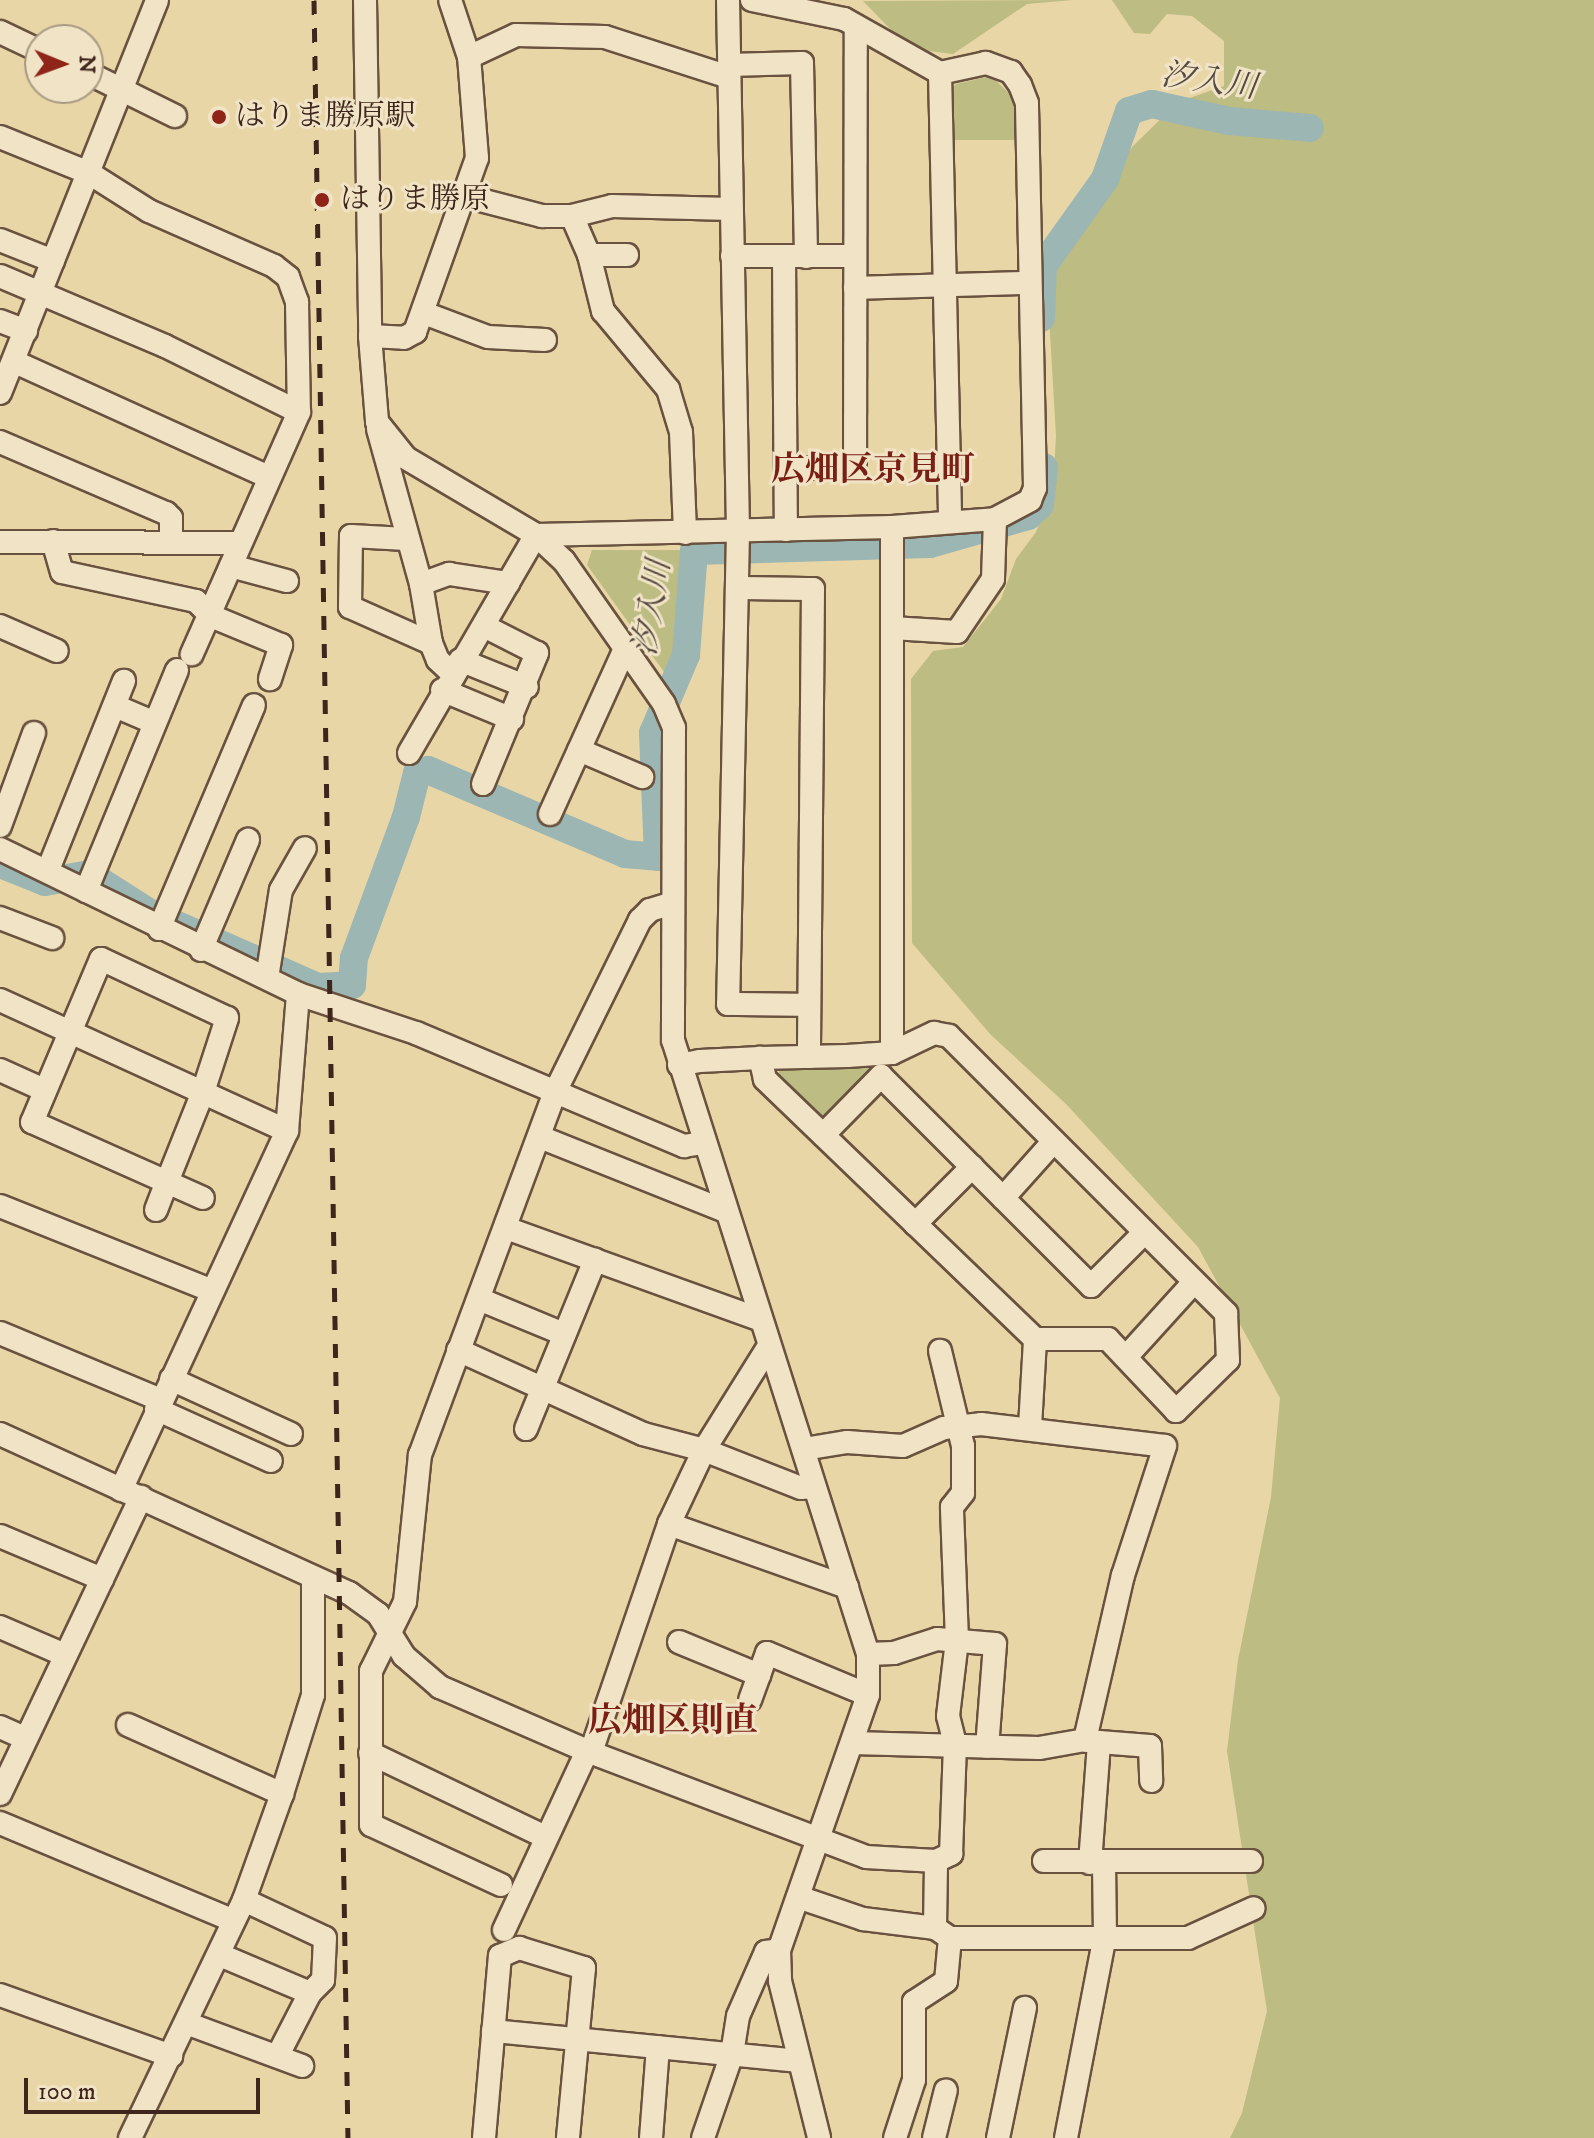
<!DOCTYPE html>
<meta charset="utf-8">
<style>
body{margin:0}
#map{position:relative;width:1594px;height:2138px;overflow:hidden;background:#e9d6a7;font-family:"IM FELL DW Pica","Noto Serif JP",serif}
div>[style]{position:absolute}
[style*='--x']{left:calc(var(--x)*1px);top:calc(var(--y)*1px);width:calc(var(--w)*1px);rotate:calc(var(--a)*1deg)}
.green>*{inset:0;background:#bcbc83}
.river>*{height:28px;margin:-14px;padding:0 14px;transform-origin:14px;border-radius:14px;background:#9cb6b3}
.roads{filter:drop-shadow(2px 0 #69523f) drop-shadow(-2px 0 #69523f) drop-shadow(0 2px #69523f) drop-shadow(0 -2px #69523f)}
.minor>*{height:22px;margin:-11px;padding:0 11px;transform-origin:11px;border-radius:11px;background:#f1e4c6}
.rail>*{height:5px;margin-top:-2.5px;transform-origin:0;background:repeating-linear-gradient(90deg,#3e261c 0 14px,transparent 0 28px)}
.dots>*{width:22px;height:22px;translate:-50% -50%;box-sizing:border-box;border:4px solid #f1e4c6;border-radius:50%}
span{translate:-50% -50%;white-space:nowrap;text-align:center;line-height:1.15;-webkit-text-stroke:6px #f1e4c6;paint-order:stroke}
.poi-label{font-size:30px;color:#3e261c}
.left{translate:0 -50%;text-align:left}
.water-label{font-size:32px;color:#564a42;font-style:italic}
.quarter-label{font-size:34px;color:#7a1f14;font-weight:700}
.north{position:absolute;left:24px;top:24px;width:80px;height:80px;box-sizing:border-box;background:#f1e4c6;border:2px solid #a99882;border-radius:50%;rotate:91deg;font-size:22px;font-weight:700;line-height:32px;text-align:center;color:#3e261c}
.north::after{content:'';display:block;margin:auto;width:28px;height:36px;background:#8f2418;clip-path:polygon(50% 0,100% 100%,50% 72%,0 100%)}
.scale{position:absolute;left:24px;top:2078px;width:236px;height:36px;box-sizing:border-box;border:4px solid #3e261c;border-top:0;padding-left:10px;font-size:24px;line-height:28px;white-space:nowrap;color:#3e261c;-webkit-text-stroke:6px #f1e4c6;paint-order:stroke}
</style>
<div id="map">
<div class="green">
<i style="clip-path:polygon(1073px 0,1027px 4px,953px 54px,929px 51px,896px 35px,863px 1px)"></i>
<i style="clip-path:polygon(1112px 0,1594px 0,1594px 2138px,1230px 2138px,1242px 2113px,1267px 2011px,1227px 1751px,1238px 1660px,1271px 1497px,1280px 1398px,1198px 1247px,1066px 1104px,991px 1035px,912px 943px,911px 679px,933px 651px,963px 647px,1001px 599px,1016px 559px,1036px 532px,1053px 487px,1056px 436px,1049px 316px,1058px 263px,1132px 147px,1178px 102px,1224px 86px,1224px 41px,1192px 16px,1167px 14px,1150px 34px,1134px 33px)"></i>
<i style="clip-path:polygon(991px 76px,1018px 102px,1018px 140px,948px 140px,948px 92px,956px 84px)"></i>
<i style="clip-path:polygon(592px 550px,690px 550px,684px 654px,672px 683px,587px 565px)"></i>
<i style="clip-path:polygon(878px 1063px,881px 1068px,829px 1121px,817px 1120px,776px 1078px,782px 1066px)"></i>
</div>
<div class="river">
<i style="--x:1041;--y:318;--w:52;--a:-87.8"></i>
<i style="--x:1043;--y:266;--w:107;--a:-54.5"></i>
<i style="--x:1105;--y:179;--w:72;--a:-70.6"></i>
<i style="--x:1129;--y:111;--w:24;--a:-17"></i>
<i style="--x:1152;--y:104;--w:79;--a:12.4"></i>
<i style="--x:1229;--y:121;--w:81;--a:4.9"></i>
<i style="--x:0;--y:864;--w:48;--a:21.8"></i>
<i style="--x:45;--y:882;--w:45;--a:-10.3"></i>
<i style="--x:89;--y:874;--w:72;--a:32.6"></i>
<i style="--x:150;--y:913;--w:184;--a:23.8"></i>
<i style="--x:318;--y:987;--w:34;--a:-3"></i>
<i style="--x:352;--y:985;--w:27;--a:-86"></i>
<i style="--x:354;--y:958;--w:150;--a:-69.8"></i>
<i style="--x:406;--y:817;--w:45;--a:-76"></i>
<i style="--x:417;--y:773;--w:11;--a:-15"></i>
<i style="--x:428;--y:770;--w:214;--a:23.1"></i>
<i style="--x:625;--y:854;--w:33;--a:5"></i>
<i style="--x:658;--y:857;--w:124;--a:-92.3"></i>
<i style="--x:653;--y:733;--w:85;--a:-67.1"></i>
<i style="--x:686;--y:655;--w:104;--a:-85.6"></i>
<i style="--x:694;--y:551;--w:236;--a:-1.7"></i>
<i style="--x:930;--y:544;--w:102;--a:-15.9"></i>
<i style="--x:1028;--y:516;--w:16;--a:-43"></i>
<i style="--x:1040;--y:505;--w:38;--a:-84"></i>
</div>
<div class="roads">
<div class="minor">
<i style="--x:365;--y:0;--w:336;--a:89.1"></i>
<i style="--x:370;--y:336;--w:86;--a:85.3"></i>
<i style="--x:377;--y:422;--w:46;--a:51.1"></i>
<i style="--x:406;--y:458;--w:151;--a:30.6"></i>
<i style="--x:536;--y:535;--w:38;--a:43"></i>
<i style="--x:564;--y:561;--w:174;--a:55"></i>
<i style="--x:664;--y:704;--w:26;--a:67"></i>
<i style="--x:674;--y:728;--w:312;--a:90.2"></i>
<i style="--x:673;--y:1040;--w:644;--a:72.38"></i>
<i style="--x:868;--y:1654;--w:41;--a:90"></i>
<i style="--x:868;--y:1695;--w:270;--a:109.2"></i>
<i style="--x:779;--y:1950;--w:31;--a:88"></i>
<i style="--x:780;--y:1981;--w:162;--a:76"></i>
<i style="--x:728;--y:0;--w:532;--a:88.92"></i>
<i style="--x:738;--y:532;--w:472;--a:91.2"></i>
<i style="--x:728;--y:1004;--w:79;--a:0.7"></i>
<i style="--x:0;--y:32;--w:44;--a:25.4"></i>
<i style="--x:469;--y:57;--w:52;--a:-25.1"></i>
<i style="--x:516;--y:35;--w:89;--a:1.3"></i>
<i style="--x:605;--y:37;--w:130;--a:17.9"></i>
<i style="--x:729;--y:65;--w:73;--a:-1.6"></i>
<i style="--x:802;--y:63;--w:194;--a:88.8"></i>
<i style="--x:88;--y:73;--w:97;--a:26.3"></i>
<i style="--x:940;--y:73;--w:448;--a:88.7"></i>
<i style="--x:0;--y:137;--w:96;--a:22"></i>
<i style="--x:89;--y:173;--w:71;--a:32.3"></i>
<i style="--x:149;--y:211;--w:137;--a:23.7"></i>
<i style="--x:274;--y:266;--w:18;--a:38"></i>
<i style="--x:288;--y:277;--w:27;--a:70"></i>
<i style="--x:297;--y:302;--w:110;--a:89"></i>
<i style="--x:299;--y:412;--w:265;--a:113.9"></i>
<i style="--x:465;--y:196;--w:80;--a:14.6"></i>
<i style="--x:542;--y:216;--w:30;--a:0"></i>
<i style="--x:572;--y:216;--w:41;--a:-14"></i>
<i style="--x:612;--y:206;--w:119;--a:1.4"></i>
<i style="--x:572;--y:216;--w:43;--a:66.4"></i>
<i style="--x:589;--y:255;--w:58;--a:76"></i>
<i style="--x:603;--y:311;--w:102;--a:50.2"></i>
<i style="--x:668;--y:389;--w:45;--a:73.2"></i>
<i style="--x:681;--y:432;--w:101;--a:87.7"></i>
<i style="--x:0;--y:240;--w:57;--a:21.6"></i>
<i style="--x:589;--y:255;--w:38;--a:0"></i>
<i style="--x:732;--y:256;--w:123;--a:0"></i>
<i style="--x:784;--y:257;--w:273;--a:89.6"></i>
<i style="--x:0;--y:276;--w:179;--a:23"></i>
<i style="--x:165;--y:346;--w:149;--a:26.2"></i>
<i style="--x:855;--y:288;--w:173;--a:-1.7"></i>
<i style="--x:424;--y:313;--w:68;--a:20.6"></i>
<i style="--x:488;--y:337;--w:57;--a:3"></i>
<i style="--x:0;--y:321;--w:28;--a:21"></i>
<i style="--x:370;--y:336;--w:34;--a:3"></i>
<i style="--x:404;--y:338;--w:13;--a:-29"></i>
<i style="--x:415;--y:332;--w:185;--a:-70.4"></i>
<i style="--x:477;--y:158;--w:101;--a:-94.5"></i>
<i style="--x:469;--y:57;--w:60;--a:-108.4"></i>
<i style="--x:15;--y:362;--w:278;--a:24.4"></i>
<i style="--x:0;--y:393;--w:423;--a:-68.2"></i>
<i style="--x:378;--y:429;--w:161;--a:74.5"></i>
<i style="--x:421;--y:584;--w:60;--a:80.4"></i>
<i style="--x:431;--y:643;--w:18;--a:68"></i>
<i style="--x:438;--y:660;--w:19;--a:43"></i>
<i style="--x:0;--y:442;--w:181;--a:23.2"></i>
<i style="--x:166;--y:513;--w:7;--a:45"></i>
<i style="--x:171;--y:518;--w:22;--a:90"></i>
<i style="--x:786;--y:468;--w:69;--a:0"></i>
<i style="--x:855;--y:468;--w:442;--a:-89.9"></i>
<i style="--x:406;--y:539;--w:55;--a:-176.9"></i>
<i style="--x:351;--y:536;--w:71;--a:90.8"></i>
<i style="--x:350;--y:607;--w:89;--a:24"></i>
<i style="--x:53;--y:541;--w:32;--a:74"></i>
<i style="--x:62;--y:572;--w:137;--a:12.2"></i>
<i style="--x:196;--y:601;--w:21;--a:45"></i>
<i style="--x:211;--y:616;--w:76;--a:22.5"></i>
<i style="--x:281;--y:645;--w:36;--a:108"></i>
<i style="--x:0;--y:542;--w:240;--a:0.2"></i>
<i style="--x:231;--y:566;--w:58;--a:15"></i>
<i style="--x:421;--y:584;--w:30;--a:-20"></i>
<i style="--x:449;--y:574;--w:60;--a:8.7"></i>
<i style="--x:737;--y:588;--w:76;--a:0.8"></i>
<i style="--x:813;--y:589;--w:468;--a:90.5"></i>
<i style="--x:0;--y:626;--w:62;--a:23.7"></i>
<i style="--x:892;--y:628;--w:65;--a:3.5"></i>
<i style="--x:957;--y:632;--w:64;--a:-55.8"></i>
<i style="--x:993;--y:579;--w:60;--a:-88.1"></i>
<i style="--x:460;--y:660;--w:72;--a:21.9"></i>
<i style="--x:442;--y:690;--w:76;--a:22.5"></i>
<i style="--x:115;--y:706;--w:43;--a:23"></i>
<i style="--x:579;--y:750;--w:69;--a:23.2"></i>
<i style="--x:409;--y:753;--w:252;--a:-59.8"></i>
<i style="--x:536;--y:535;--w:356;--a:-1.3"></i>
<i style="--x:892;--y:527;--w:103;--a:-4.4"></i>
<i style="--x:995;--y:519;--w:40;--a:-28"></i>
<i style="--x:1030;--y:500;--w:13;--a:-67"></i>
<i style="--x:1035;--y:488;--w:385;--a:-91.2"></i>
<i style="--x:1027;--y:103;--w:19;--a:-111"></i>
<i style="--x:1020;--y:85;--w:16;--a:-125"></i>
<i style="--x:1011;--y:72;--w:27;--a:-160"></i>
<i style="--x:986;--y:63;--w:47;--a:167.7"></i>
<i style="--x:940;--y:73;--w:110;--a:-150.6"></i>
<i style="--x:844;--y:19;--w:94;--a:-168.3"></i>
<i style="--x:483;--y:784;--w:142;--a:-67.6"></i>
<i style="--x:537;--y:653;--w:59;--a:-153"></i>
<i style="--x:550;--y:814;--w:179;--a:-65.6"></i>
<i style="--x:0;--y:826;--w:99;--a:-69.9"></i>
<i style="--x:0;--y:849;--w:331;--a:25.9"></i>
<i style="--x:298;--y:994;--w:124;--a:18.3"></i>
<i style="--x:416;--y:1033;--w:291;--a:22.9"></i>
<i style="--x:684;--y:1146;--w:18;--a:-9"></i>
<i style="--x:48;--y:870;--w:204;--a:-68.1"></i>
<i style="--x:86;--y:891;--w:239;--a:-67.6"></i>
<i style="--x:0;--y:918;--w:56;--a:21"></i>
<i style="--x:159;--y:929;--w:243;--a:-67"></i>
<i style="--x:201;--y:950;--w:120;--a:-66.9"></i>
<i style="--x:267;--y:978;--w:89;--a:-81"></i>
<i style="--x:281;--y:890;--w:48;--a:-60.3"></i>
<i style="--x:0;--y:1000;--w:315;--a:24.5"></i>
<i style="--x:892;--y:1053;--w:526;--a:-90"></i>
<i style="--x:679;--y:1065;--w:21;--a:-11"></i>
<i style="--x:700;--y:1061;--w:60;--a:-2.9"></i>
<i style="--x:760;--y:1058;--w:87;--a:-1.3"></i>
<i style="--x:847;--y:1056;--w:45;--a:-3.8"></i>
<i style="--x:892;--y:1053;--w:47;--a:-25.5"></i>
<i style="--x:934;--y:1033;--w:15;--a:11"></i>
<i style="--x:949;--y:1036;--w:392;--a:45"></i>
<i style="--x:1226;--y:1313;--w:47;--a:87.6"></i>
<i style="--x:1228;--y:1360;--w:73;--a:135.6"></i>
<i style="--x:1176;--y:1411;--w:99;--a:-133.4"></i>
<i style="--x:1108;--y:1339;--w:73;--a:180"></i>
<i style="--x:1035;--y:1339;--w:375;--a:-136.1"></i>
<i style="--x:765;--y:1079;--w:22;--a:-103"></i>
<i style="--x:0;--y:1070;--w:48;--a:24.4"></i>
<i style="--x:823;--y:1135;--w:83;--a:-45.5"></i>
<i style="--x:881;--y:1076;--w:297;--a:45"></i>
<i style="--x:1091;--y:1286;--w:76;--a:-45"></i>
<i style="--x:540;--y:1137;--w:199;--a:21.8"></i>
<i style="--x:1003;--y:1198;--w:76;--a:-48.2"></i>
<i style="--x:0;--y:1206;--w:229;--a:21.8"></i>
<i style="--x:156;--y:1210;--w:30;--a:-69"></i>
<i style="--x:167;--y:1182;--w:97;--a:-68.2"></i>
<i style="--x:203;--y:1092;--w:78;--a:-72"></i>
<i style="--x:227;--y:1018;--w:139;--a:-154.9"></i>
<i style="--x:101;--y:959;--w:177;--a:112.9"></i>
<i style="--x:32;--y:1122;--w:187;--a:24"></i>
<i style="--x:915;--y:1224;--w:81;--a:-45"></i>
<i style="--x:506;--y:1228;--w:271;--a:19.8"></i>
<i style="--x:479;--y:1299;--w:92;--a:22.4"></i>
<i style="--x:0;--y:1333;--w:174;--a:22.6"></i>
<i style="--x:458;--y:1350;--w:203;--a:24.4"></i>
<i style="--x:643;--y:1434;--w:63;--a:14.7"></i>
<i style="--x:704;--y:1450;--w:104;--a:21.4"></i>
<i style="--x:801;--y:1488;--w:13;--a:-4"></i>
<i style="--x:1126;--y:1357;--w:101;--a:-47.8"></i>
<i style="--x:171;--y:1379;--w:132;--a:24.6"></i>
<i style="--x:156;--y:1409;--w:126;--a:24.3"></i>
<i style="--x:1030;--y:1427;--w:88;--a:-86.7"></i>
<i style="--x:526;--y:1429;--w:183;--a:-67.8"></i>
<i style="--x:0;--y:1434;--w:384;--a:24.5"></i>
<i style="--x:349;--y:1593;--w:36;--a:36"></i>
<i style="--x:378;--y:1614;--w:49;--a:58.2"></i>
<i style="--x:404;--y:1656;--w:48;--a:40.7"></i>
<i style="--x:440;--y:1687;--w:160;--a:23.5"></i>
<i style="--x:587;--y:1751;--w:298;--a:20.8"></i>
<i style="--x:866;--y:1857;--w:70;--a:3.3"></i>
<i style="--x:804;--y:1449;--w:44;--a:-9.2"></i>
<i style="--x:847;--y:1442;--w:56;--a:4.1"></i>
<i style="--x:903;--y:1446;--w:45;--a:-23.7"></i>
<i style="--x:944;--y:1428;--w:37;--a:-6"></i>
<i style="--x:981;--y:1424;--w:185;--a:6.8"></i>
<i style="--x:1165;--y:1446;--w:136;--a:108"></i>
<i style="--x:1123;--y:1575;--w:169;--a:103"></i>
<i style="--x:1085;--y:1740;--w:47;--a:170.1"></i>
<i style="--x:1039;--y:1748;--w:187;--a:-178.5"></i>
<i style="--x:121;--y:1490;--w:396;--a:-65.2"></i>
<i style="--x:287;--y:1131;--w:137;--a:-85.4"></i>
<i style="--x:669;--y:1524;--w:189;--a:19.5"></i>
<i style="--x:0;--y:1536;--w:111;--a:22.9"></i>
<i style="--x:0;--y:1627;--w:71;--a:23.3"></i>
<i style="--x:679;--y:1642;--w:87;--a:22.4"></i>
<i style="--x:868;--y:1654;--w:26;--a:-2"></i>
<i style="--x:894;--y:1653;--w:45;--a:-18"></i>
<i style="--x:937;--y:1639;--w:58;--a:4.9"></i>
<i style="--x:995;--y:1644;--w:103;--a:94.4"></i>
<i style="--x:750;--y:1700;--w:50;--a:-70.1"></i>
<i style="--x:767;--y:1653;--w:109;--a:22.6"></i>
<i style="--x:128;--y:1725;--w:169;--a:24.1"></i>
<i style="--x:0;--y:1727;--w:27;--a:24"></i>
<i style="--x:1087;--y:1741;--w:63;--a:4.5"></i>
<i style="--x:1150;--y:1746;--w:35;--a:88"></i>
<i style="--x:591;--y:1752;--w:241;--a:-71.1"></i>
<i style="--x:669;--y:1524;--w:82;--a:-64.7"></i>
<i style="--x:704;--y:1450;--w:123;--a:-58"></i>
<i style="--x:370;--y:1753;--w:185;--a:25.6"></i>
<i style="--x:0;--y:1794;--w:329;--a:-64.6"></i>
<i style="--x:0;--y:1823;--w:251;--a:22.7"></i>
<i style="--x:1044;--y:1861;--w:207;--a:0"></i>
<i style="--x:1090;--y:1863;--w:121;--a:-85.7"></i>
<i style="--x:501;--y:1885;--w:143;--a:-155.2"></i>
<i style="--x:371;--y:1825;--w:154;--a:-90"></i>
<i style="--x:371;--y:1671;--w:77;--a:-63.8"></i>
<i style="--x:405;--y:1602;--w:148;--a:-84.2"></i>
<i style="--x:420;--y:1455;--w:390;--a:-69.6"></i>
<i style="--x:556;--y:1090;--w:190;--a:-63.7"></i>
<i style="--x:640;--y:920;--w:14;--a:-45"></i>
<i style="--x:650;--y:910;--w:24;--a:-17"></i>
<i style="--x:798;--y:1897;--w:69;--a:18.7"></i>
<i style="--x:863;--y:1919;--w:73;--a:7.1"></i>
<i style="--x:244;--y:1900;--w:89;--a:25.1"></i>
<i style="--x:325;--y:1938;--w:42;--a:92.7"></i>
<i style="--x:323;--y:1980;--w:18;--a:135"></i>
<i style="--x:310;--y:1993;--w:70;--a:117.3"></i>
<i style="--x:504;--y:1930;--w:197;--a:-65.1"></i>
<i style="--x:950;--y:1938;--w:238;--a:0"></i>
<i style="--x:1188;--y:1938;--w:72;--a:-24.4"></i>
<i style="--x:220;--y:1955;--w:98;--a:22.9"></i>
<i style="--x:0;--y:1995;--w:182;--a:19.6"></i>
<i style="--x:186;--y:2023;--w:124;--a:20.3"></i>
<i style="--x:493;--y:2031;--w:307;--a:5.6"></i>
<i style="--x:130;--y:2138;--w:264;--a:-64.4"></i>
<i style="--x:244;--y:1900;--w:113;--a:-70.3"></i>
<i style="--x:282;--y:1794;--w:104;--a:-72.6"></i>
<i style="--x:313;--y:1695;--w:117;--a:-90"></i>
<i style="--x:484;--y:2138;--w:183;--a:-85"></i>
<i style="--x:500;--y:1956;--w:21;--a:-23"></i>
<i style="--x:519;--y:1948;--w:68;--a:17.1"></i>
<i style="--x:584;--y:1968;--w:171;--a:95.4"></i>
<i style="--x:651;--y:2138;--w:91;--a:-85.6"></i>
<i style="--x:703;--y:2138;--w:89;--a:-71"></i>
<i style="--x:732;--y:2054;--w:38;--a:-81"></i>
<i style="--x:738;--y:2016;--w:70;--a:-66.4"></i>
<i style="--x:766;--y:1952;--w:13;--a:-9"></i>
<i style="--x:895;--y:2138;--w:61;--a:-71.9"></i>
<i style="--x:914;--y:2080;--w:78;--a:-90"></i>
<i style="--x:914;--y:2002;--w:38;--a:-33"></i>
<i style="--x:946;--y:1981;--w:43;--a:-84.7"></i>
<i style="--x:950;--y:1938;--w:18;--a:-146"></i>
<i style="--x:935;--y:1928;--w:67;--a:-89.1"></i>
<i style="--x:936;--y:1861;--w:17;--a:-25"></i>
<i style="--x:951;--y:1854;--w:110;--a:-87.9"></i>
<i style="--x:955;--y:1744;--w:29;--a:-104"></i>
<i style="--x:948;--y:1716;--w:77;--a:-83.2"></i>
<i style="--x:957;--y:1640;--w:133;--a:-92.2"></i>
<i style="--x:952;--y:1507;--w:18;--a:-52"></i>
<i style="--x:963;--y:1493;--w:47;--a:-90"></i>
<i style="--x:963;--y:1446;--w:98;--a:-103.6"></i>
<i style="--x:934;--y:2138;--w:49;--a:-76"></i>
<i style="--x:998;--y:2138;--w:133;--a:-78.3"></i>
<i style="--x:1066;--y:2138;--w:207;--a:-79.1"></i>
<i style="--x:1105;--y:1935;--w:71;--a:-90.8"></i>
</div>
</div>
<div class="rail">
<i style="--x:314;--y:0;--w:2138;--a:89.09"></i>
</div>
<div class="dots">
<i style="left:219px;top:117px;background:#8f2418"></i>
<i style="left:322px;top:200px;background:#8f2418"></i>
</div>
<div class="poi-label">
<span class="left" style="left:235px;top:117px">はりま勝原駅</span>
<span class="left" style="left:340px;top:200px">はりま勝原</span>
</div>
<div class="water-label">
<span style="left:1209px;top:82px;rotate:8deg">汐入川</span>
<span style="left:653px;top:608px;rotate:-81deg">汐入川</span>
</div>
<div class="quarter-label">
<span style="left:873px;top:471px">広畑区京見町</span>
<span style="left:673px;top:1722px">広畑区則直</span>
</div>
<div class="north">N</div>
<div class="scale">100 m</div>
</div>
